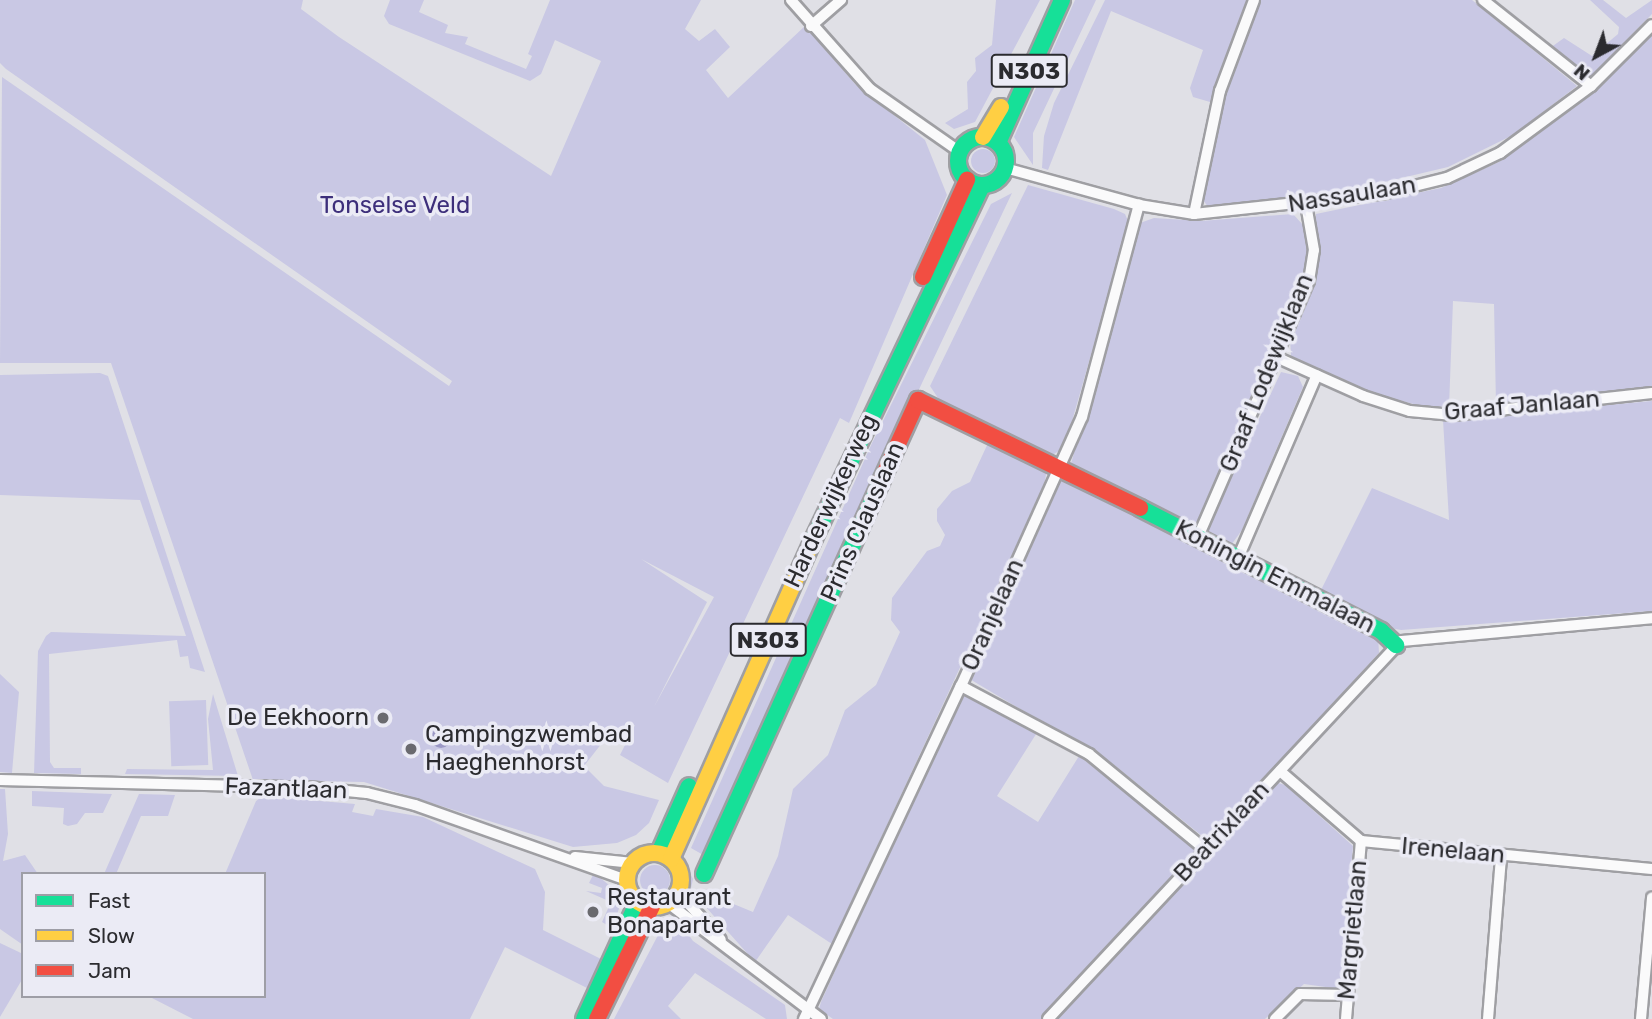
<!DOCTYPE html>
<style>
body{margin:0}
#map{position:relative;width:1652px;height:1019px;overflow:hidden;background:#e0e0e6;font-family:Rubik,sans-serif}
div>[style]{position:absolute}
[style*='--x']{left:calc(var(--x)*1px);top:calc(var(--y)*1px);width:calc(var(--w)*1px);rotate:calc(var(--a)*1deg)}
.green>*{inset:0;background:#c9c8e4;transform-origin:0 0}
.round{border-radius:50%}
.water>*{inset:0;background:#9b98c5}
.roads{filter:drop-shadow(2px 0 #9f9fa3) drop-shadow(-2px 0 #9f9fa3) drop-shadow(0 2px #9f9fa3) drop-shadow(0 -2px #9f9fa3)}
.street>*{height:10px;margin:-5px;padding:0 5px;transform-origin:5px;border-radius:5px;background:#fafafb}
.fast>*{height:16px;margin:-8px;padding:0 8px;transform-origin:8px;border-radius:8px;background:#16e098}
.fast>.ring{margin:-8px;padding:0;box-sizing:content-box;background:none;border:16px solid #16e098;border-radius:50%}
.slow>*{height:16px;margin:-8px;padding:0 8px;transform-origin:8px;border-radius:8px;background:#ffcf43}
.slow>.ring{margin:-8px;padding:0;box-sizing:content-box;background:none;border:16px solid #ffcf43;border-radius:50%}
.jam>*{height:16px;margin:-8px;padding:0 8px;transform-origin:8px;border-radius:8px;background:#f24e42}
.dots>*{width:19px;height:19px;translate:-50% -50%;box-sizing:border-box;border:4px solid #ebebf5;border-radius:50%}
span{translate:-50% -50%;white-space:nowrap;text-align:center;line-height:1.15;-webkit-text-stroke:7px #ebebf5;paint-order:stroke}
.shield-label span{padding:2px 5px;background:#ebebf5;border:2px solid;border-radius:5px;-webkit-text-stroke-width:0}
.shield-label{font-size:23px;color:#2b2b2f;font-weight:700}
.street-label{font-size:24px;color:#2b2b2f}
.park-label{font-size:24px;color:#3d2f7b}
.poi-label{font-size:24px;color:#2b2b2f}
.right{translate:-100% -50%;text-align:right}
.left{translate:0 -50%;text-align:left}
.legend{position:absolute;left:21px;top:872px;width:245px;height:126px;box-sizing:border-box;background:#ebebf5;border:2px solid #9e9ea6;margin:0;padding:9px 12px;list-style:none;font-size:21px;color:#2b2b2f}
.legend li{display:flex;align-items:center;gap:14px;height:35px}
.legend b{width:35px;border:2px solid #9e9ea6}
.north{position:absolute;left:1561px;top:21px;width:70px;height:70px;-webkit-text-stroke:5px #ebebf5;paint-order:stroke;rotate:221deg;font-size:19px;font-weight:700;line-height:28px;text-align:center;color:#2b2b2f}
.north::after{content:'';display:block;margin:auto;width:24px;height:32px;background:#2b2b2f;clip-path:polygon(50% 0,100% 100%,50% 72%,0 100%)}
</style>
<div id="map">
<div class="green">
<i style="clip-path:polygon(evenodd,0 0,303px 0,301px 9px,339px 37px,551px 176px,601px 61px,555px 40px,541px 74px,530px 81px,389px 24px,384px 16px,390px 0,424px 0,419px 12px,448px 25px,445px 33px,468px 37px,465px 44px,526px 69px,532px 56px,528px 54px,550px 0,701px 0,685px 29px,699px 41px,715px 29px,730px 47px,706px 70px,728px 98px,805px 26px,855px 84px,925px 140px,947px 195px,849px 423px,840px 418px,668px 783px,620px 755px,635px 725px,609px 734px,584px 766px,604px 786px,659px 800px,649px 823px,636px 835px,617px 843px,573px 847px,364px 782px,253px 780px,111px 363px,0 363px,2px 77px,449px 386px,452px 381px,6px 69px,0 63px,0 0,641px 559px,714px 597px,654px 707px,707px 602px,641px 559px)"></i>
<i style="clip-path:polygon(996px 0,1040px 0,975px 122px,954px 129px,945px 123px,968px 109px,967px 82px,976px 71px,975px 58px,992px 45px)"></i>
<i style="clip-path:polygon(1075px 0,1096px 0,1033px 133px,1033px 165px,1014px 137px)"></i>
<i style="clip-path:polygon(1105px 0,1248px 0,1210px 102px,1193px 97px,1190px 88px,1203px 50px,1111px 11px,1048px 170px,1042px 168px,1044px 136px,1054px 103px)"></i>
<i style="clip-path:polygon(1259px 0,1472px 0,1577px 86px,1513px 135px,1448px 167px,1330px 195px,1208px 207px,1201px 197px,1225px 94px)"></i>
<i style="clip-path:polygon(1590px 0,1603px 0,1626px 18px,1652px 0,1652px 14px,1588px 79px,1550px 48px,1564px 38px,1592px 56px,1618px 34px,1619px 27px)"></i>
<i style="clip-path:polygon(1652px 32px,1652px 387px,1496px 405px,1494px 304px,1453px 301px,1449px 407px,1421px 406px,1372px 393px,1291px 356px,1290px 337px,1315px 275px,1316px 214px,1441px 188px,1499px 162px,1595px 92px)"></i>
<i class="round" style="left:971px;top:149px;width:24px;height:24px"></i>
<i style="clip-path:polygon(1028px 185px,1114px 209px,1125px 214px,1129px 223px,1068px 435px,1062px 449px,1049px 457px,942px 404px,930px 386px)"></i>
<i style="clip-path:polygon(1012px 193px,922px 383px,705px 856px,691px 848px,872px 443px,991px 204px)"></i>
<i style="clip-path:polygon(1293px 214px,1303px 225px,1309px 249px,1304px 281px,1195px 527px,1190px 528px,1070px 467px,1140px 223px,1154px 218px,1201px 221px)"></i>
<i style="clip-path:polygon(1281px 372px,1298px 376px,1303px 387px,1242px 530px,1229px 548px,1209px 538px,1209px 525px)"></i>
<i style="clip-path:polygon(100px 373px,108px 376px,205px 672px,190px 668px,188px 656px,180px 657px,177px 640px,49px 654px,50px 762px,54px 768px,81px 768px,81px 774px,34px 773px,38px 651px,46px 636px,51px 632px,186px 636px,140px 500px,0 495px,0 375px)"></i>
<i style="clip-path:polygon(1652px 401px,1652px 611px,1401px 630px,1385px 627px,1319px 594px,1372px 488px,1449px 520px,1443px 420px)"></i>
<i style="clip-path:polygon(989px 441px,1047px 469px,1044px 486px,832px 944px,788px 915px,755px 962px,696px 896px,702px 891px,753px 912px,778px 856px,793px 789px,828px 755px,845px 710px,876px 685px,900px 632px,891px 620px,892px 598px,927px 551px,940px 546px,945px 535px,937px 521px,937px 509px,952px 491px,970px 482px)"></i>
<i style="clip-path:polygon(1061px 476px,1378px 637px,1379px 653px,1207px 840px,1113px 764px,968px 678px)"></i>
<i style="clip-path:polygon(0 674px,19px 692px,12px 773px,0 772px)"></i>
<i style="clip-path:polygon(213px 694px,238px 776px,125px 774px,127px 769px,213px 770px,208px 719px)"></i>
<i style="clip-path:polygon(961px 695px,976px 698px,1038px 731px,997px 796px,1038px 822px,1079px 756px,1190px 843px,1195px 852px,1041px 1019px,833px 1019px,819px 1009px,821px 1002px)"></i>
<i style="left:206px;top:700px;width:65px;height:37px;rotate:88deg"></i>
<i style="clip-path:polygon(1275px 782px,1285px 785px,1353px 846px,1340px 989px,1304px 984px,1265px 1019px,1057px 1019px)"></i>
<i style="clip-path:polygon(0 789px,5px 789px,8px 834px,3px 861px,25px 855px,38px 874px,23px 874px,23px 945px,0 929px)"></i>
<i style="clip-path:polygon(32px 791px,112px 794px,103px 813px,85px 813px,77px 824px,68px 826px,63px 824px,64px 808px,32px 806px)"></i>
<i style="clip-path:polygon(139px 794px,175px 795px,168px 816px,141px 816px,116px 874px,104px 874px)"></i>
<i style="clip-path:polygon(263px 796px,355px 804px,352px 812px,373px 816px,376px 809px,423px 817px,535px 869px,545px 892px,543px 930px,601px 959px,587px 988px,505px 947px,470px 1019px,193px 1019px,148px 996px,264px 996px,264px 874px,225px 874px,256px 801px)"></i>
<i style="clip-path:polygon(679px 852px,693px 879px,690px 893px,681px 862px)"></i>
<i class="round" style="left:640px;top:865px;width:30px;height:30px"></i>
<i style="clip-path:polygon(594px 873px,614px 889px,621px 903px,612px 928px,602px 922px,611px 902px,586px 891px,601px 893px,602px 888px,589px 883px)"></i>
<i style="clip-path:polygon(666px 920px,683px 927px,693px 941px,785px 1005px,787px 1019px,766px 1019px,695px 973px,668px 1006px,681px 1019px,614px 1019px)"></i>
<i style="clip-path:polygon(0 943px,23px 954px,23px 978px,0 1017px)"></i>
</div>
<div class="water">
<i class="round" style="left:431px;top:728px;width:20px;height:20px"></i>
</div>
<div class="roads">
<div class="street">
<i style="--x:791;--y:0;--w:119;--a:48.4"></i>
<i style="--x:870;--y:89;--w:110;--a:35"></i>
<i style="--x:1483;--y:0;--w:138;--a:38.5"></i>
<i style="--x:811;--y:26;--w:40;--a:-41"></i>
<i style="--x:1005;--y:168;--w:139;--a:15.4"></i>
<i style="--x:1139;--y:205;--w:56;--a:9.3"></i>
<i style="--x:1194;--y:214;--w:193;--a:-6.2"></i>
<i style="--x:1386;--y:193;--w:63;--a:-13.8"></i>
<i style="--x:1447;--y:178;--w:59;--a:-25.3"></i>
<i style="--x:1500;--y:153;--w:113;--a:-36.4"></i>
<i style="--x:1591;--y:86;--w:86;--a:-45"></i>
<i style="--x:1194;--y:214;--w:126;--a:-78.1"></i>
<i style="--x:1220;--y:91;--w:97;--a:-69.5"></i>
<i style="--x:1276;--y:357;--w:95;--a:24.1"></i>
<i style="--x:1363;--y:396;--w:49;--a:17.7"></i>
<i style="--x:1410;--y:411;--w:43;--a:5.3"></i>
<i style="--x:1453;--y:415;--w:200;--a:-6.3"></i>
<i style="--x:1198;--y:537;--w:279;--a:-66.6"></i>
<i style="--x:1309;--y:281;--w:31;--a:-81"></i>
<i style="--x:1314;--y:250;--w:47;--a:-99.9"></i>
<i style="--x:1238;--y:558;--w:199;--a:-66.7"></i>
<i style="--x:961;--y:686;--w:145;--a:28"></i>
<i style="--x:1089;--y:754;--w:151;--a:39.4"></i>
<i style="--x:1280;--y:771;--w:107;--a:40.8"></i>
<i style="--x:1361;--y:841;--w:292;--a:5.5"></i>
<i style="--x:0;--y:780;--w:317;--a:1.4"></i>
<i style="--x:317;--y:788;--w:50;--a:5.7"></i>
<i style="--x:367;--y:793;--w:49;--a:14"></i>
<i style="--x:415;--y:805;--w:225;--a:19.5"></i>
<i style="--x:575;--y:857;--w:58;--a:5.9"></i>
<i style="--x:678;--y:892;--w:64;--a:48.1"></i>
<i style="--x:668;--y:903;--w:192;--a:37.2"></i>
<i style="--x:804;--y:1019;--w:368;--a:-64.8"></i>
<i style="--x:961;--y:686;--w:295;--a:-65.8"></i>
<i style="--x:1082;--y:417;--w:220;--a:-75"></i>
<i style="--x:1048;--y:1019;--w:517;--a:-46.96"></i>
<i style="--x:1401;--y:641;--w:252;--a:-5.2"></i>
<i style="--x:1275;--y:1019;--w:35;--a:-45"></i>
<i style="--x:1300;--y:994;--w:48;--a:1.2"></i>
<i style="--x:1346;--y:1019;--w:179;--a:-85.2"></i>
<i style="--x:1488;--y:1019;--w:164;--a:-85.4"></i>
<i style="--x:1641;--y:1019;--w:122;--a:-84.8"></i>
</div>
<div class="fast">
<i class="ring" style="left:958px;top:137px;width:32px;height:32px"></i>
<i style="--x:998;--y:143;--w:157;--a:-65.9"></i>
<i style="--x:1140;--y:508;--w:271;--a:27"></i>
<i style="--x:1381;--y:631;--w:21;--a:43"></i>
<i style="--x:814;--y:538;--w:391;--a:-64.5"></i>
<i style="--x:659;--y:853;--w:73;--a:-65.9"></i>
<i style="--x:704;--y:874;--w:433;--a:-65.7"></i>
<i style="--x:584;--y:1019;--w:130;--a:-65.4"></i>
</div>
<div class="slow">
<i style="--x:983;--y:137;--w:35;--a:-59"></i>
<i class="ring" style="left:627px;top:853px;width:38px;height:38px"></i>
<i style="--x:671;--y:859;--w:351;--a:-66"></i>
</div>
<div class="jam">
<i style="--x:923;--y:277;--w:107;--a:-65.6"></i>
<i style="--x:882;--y:479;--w:87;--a:-65.5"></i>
<i style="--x:918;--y:400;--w:247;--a:25.9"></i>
<i style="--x:597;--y:1019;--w:126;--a:-64"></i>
</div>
</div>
<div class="dots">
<i style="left:383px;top:718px;background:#6a6a6f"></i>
<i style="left:411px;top:749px;background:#6a6a6f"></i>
<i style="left:593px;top:912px;background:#6a6a6f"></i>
</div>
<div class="shield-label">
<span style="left:1029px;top:71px">N303</span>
<span style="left:768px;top:640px">N303</span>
</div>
<div class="street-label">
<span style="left:1352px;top:195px;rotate:-9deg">Nassaulaan</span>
<span style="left:1267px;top:373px;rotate:-68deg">Graaf Lodewijklaan</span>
<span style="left:1522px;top:406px;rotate:-5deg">Graaf Janlaan</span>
<span style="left:831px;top:501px;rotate:-65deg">Harderwijkerweg</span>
<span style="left:863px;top:522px;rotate:-66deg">Prins Clauslaan</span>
<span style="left:1275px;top:577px;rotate:27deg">Koningin Emmalaan</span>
<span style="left:993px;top:615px;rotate:-66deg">Oranjelaan</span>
<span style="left:286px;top:789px;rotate:2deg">Fazantlaan</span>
<span style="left:1222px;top:832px;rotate:-47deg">Beatrixlaan</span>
<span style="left:1453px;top:851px;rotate:5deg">Irenelaan</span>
<span style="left:1353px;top:930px;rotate:-85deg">Margrietlaan</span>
</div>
<div class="park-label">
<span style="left:395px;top:206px">Tonselse Veld</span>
</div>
<div class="poi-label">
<span class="right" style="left:369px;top:718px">De Eekhoorn</span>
<span class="left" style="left:425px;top:749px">Campingzwembad<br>Haeghenhorst</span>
<span class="left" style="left:607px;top:912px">Restaurant<br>Bonaparte</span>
</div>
<ul class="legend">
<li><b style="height:9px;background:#16e098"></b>Fast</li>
<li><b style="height:9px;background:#ffcf43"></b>Slow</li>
<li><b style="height:9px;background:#f24e42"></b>Jam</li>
</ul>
<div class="north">N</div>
</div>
